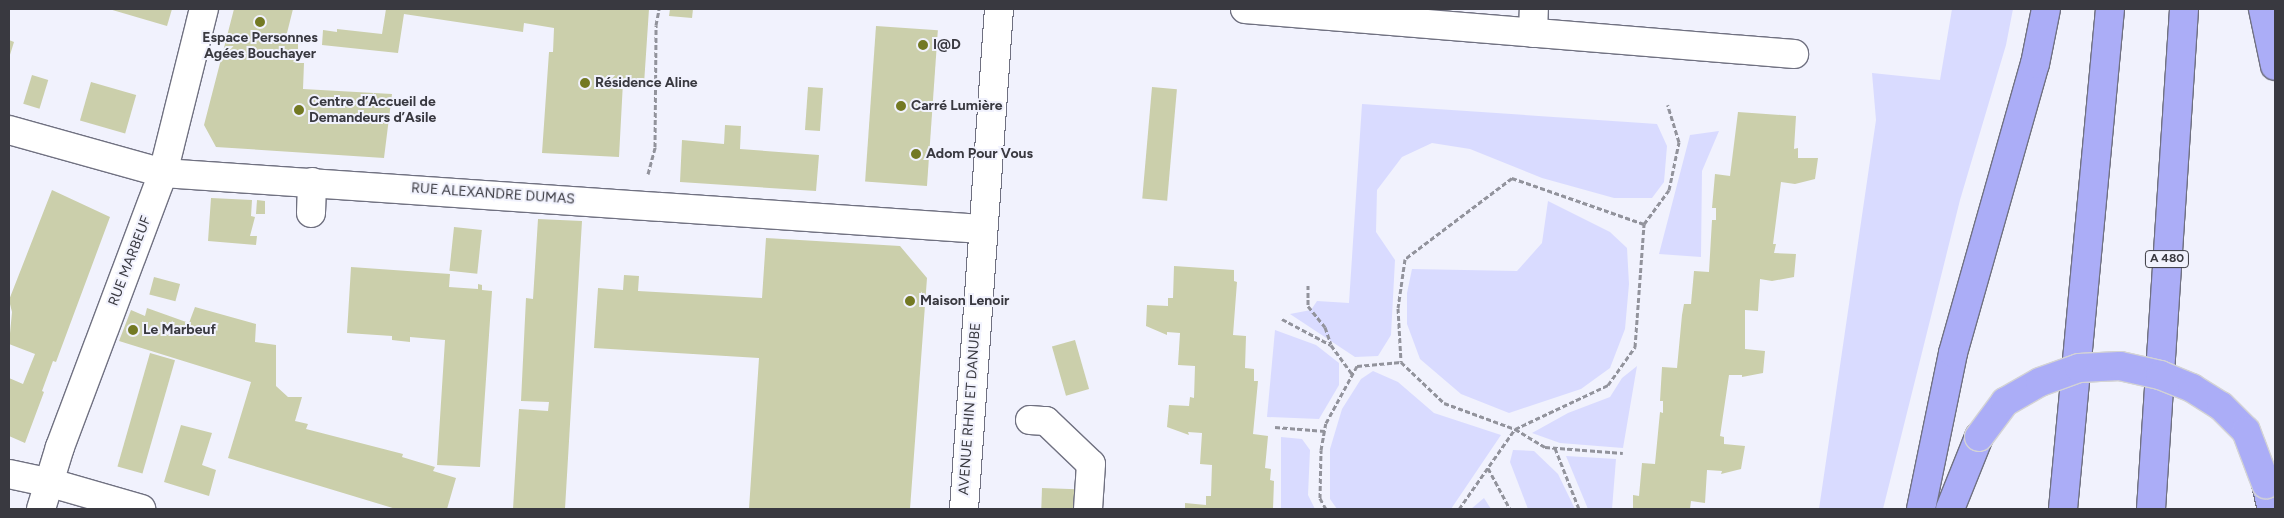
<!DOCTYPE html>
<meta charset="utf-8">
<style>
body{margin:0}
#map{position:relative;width:2284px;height:518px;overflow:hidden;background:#f1f2fd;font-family:Figtree,sans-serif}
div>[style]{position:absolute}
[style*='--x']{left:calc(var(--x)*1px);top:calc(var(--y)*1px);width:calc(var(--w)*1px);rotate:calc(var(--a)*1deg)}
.green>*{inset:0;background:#d9dbff}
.building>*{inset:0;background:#cbcfab;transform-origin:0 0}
.path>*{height:3px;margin-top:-1.5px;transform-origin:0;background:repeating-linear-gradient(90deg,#92939c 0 5px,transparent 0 7.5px)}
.roads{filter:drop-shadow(1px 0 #707181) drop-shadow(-1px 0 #707181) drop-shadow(0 1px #707181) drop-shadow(0 -1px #707181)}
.minor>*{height:28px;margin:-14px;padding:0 14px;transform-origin:14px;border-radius:14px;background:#fff}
.highway>*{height:28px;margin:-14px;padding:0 14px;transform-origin:14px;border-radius:14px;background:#abadf7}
.bridges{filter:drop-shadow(1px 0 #d3d3d5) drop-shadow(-1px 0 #d3d3d5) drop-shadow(0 1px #d3d3d5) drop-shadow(0 -1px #d3d3d5)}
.highway-bridge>*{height:28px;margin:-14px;padding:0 14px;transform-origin:14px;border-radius:14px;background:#abadf7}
.dots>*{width:14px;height:14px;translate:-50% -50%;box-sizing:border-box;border:2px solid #f1f2fd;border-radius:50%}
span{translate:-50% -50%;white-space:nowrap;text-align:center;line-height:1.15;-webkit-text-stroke:4px #f1f2fd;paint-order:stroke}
.shield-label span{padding:1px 4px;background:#f1f2fd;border:1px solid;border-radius:4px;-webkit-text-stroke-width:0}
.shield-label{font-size:12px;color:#393940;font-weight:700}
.poi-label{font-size:14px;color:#393940;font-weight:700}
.left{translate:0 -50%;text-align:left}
.street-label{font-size:14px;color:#393940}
.frame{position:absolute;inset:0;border:10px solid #393940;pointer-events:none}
</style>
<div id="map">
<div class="green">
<i style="clip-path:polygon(1952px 9px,2013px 9px,2006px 45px,1960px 200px,1883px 509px,1819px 509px,1876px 120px,1872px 73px,1940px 80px)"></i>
<i style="clip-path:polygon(1362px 104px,1657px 124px,1667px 146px,1664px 182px,1652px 198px,1614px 198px,1542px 178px,1470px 149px,1432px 143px,1402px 157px,1377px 190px,1376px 232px,1395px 260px,1391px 335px,1378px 356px,1355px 357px,1290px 314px,1311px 310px,1317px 301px,1349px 303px)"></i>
<i style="clip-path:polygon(1719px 131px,1702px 171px,1701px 257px,1659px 254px,1690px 135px)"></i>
<i style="clip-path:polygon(1548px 201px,1610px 232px,1627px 248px,1629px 284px,1625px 329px,1610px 368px,1581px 389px,1509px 413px,1461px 394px,1420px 359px,1407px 324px,1407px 293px,1412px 269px,1517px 271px,1542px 243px)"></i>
<i style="clip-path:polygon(1275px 330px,1316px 345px,1339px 363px,1339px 385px,1319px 419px,1267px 417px)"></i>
<i style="clip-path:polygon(1637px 366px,1623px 448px,1560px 443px,1532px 433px,1568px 413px,1610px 397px,1622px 378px)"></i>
<i style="clip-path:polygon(1373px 371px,1398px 382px,1434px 413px,1501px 435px,1451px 509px,1337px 509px,1330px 499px,1330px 449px,1342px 409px,1361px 379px)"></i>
<i style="clip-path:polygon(1281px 437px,1302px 439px,1310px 450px,1308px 495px,1315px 509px,1281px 509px)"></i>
<i style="clip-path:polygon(1513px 450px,1534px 451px,1558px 474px,1575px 509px,1528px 509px,1510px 462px)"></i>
<i style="clip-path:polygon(1566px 456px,1616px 459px,1612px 509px,1588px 509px)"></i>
<i style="clip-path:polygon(1484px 498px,1491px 509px,1471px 509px)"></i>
</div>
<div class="building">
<i style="clip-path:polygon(109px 9px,172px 9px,167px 26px)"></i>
<i style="clip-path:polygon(234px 9px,293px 9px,285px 41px,298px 42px,298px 63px,304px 63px,303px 89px,392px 94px,384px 158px,216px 147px,204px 125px)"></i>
<i style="clip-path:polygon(386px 9px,649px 9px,644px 84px,623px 82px,619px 157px,542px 153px,549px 52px,553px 52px,554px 28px,524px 23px,523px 32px,404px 14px,398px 53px,322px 45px,323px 30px,337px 32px,337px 29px,382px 34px)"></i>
<i style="clip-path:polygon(670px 9px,693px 9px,692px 18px,669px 16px)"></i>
<i style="left:876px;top:26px;width:62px;height:156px;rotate:4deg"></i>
<i style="clip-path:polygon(9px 40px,14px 42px,9px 58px)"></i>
<i style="left:32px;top:75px;width:17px;height:30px;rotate:17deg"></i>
<i style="left:91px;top:82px;width:47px;height:40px;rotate:16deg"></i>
<i style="left:808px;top:87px;width:15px;height:43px;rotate:4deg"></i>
<i style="left:1152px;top:87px;width:25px;height:112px;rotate:5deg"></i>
<i style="clip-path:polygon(1738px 112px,1796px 116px,1794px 149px,1798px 148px,1798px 158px,1818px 158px,1815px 179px,1795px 184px,1781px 182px,1773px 244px,1776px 244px,1774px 253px,1796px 254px,1794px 277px,1772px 281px,1760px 279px,1758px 311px,1745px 310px,1745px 349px,1765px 351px,1763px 373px,1742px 377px,1742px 375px,1729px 375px,1720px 436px,1724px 437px,1724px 444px,1745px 446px,1741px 469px,1721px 474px,1722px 471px,1707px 470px,1705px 503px,1691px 501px,1690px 509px,1633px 509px,1633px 495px,1639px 496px,1642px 463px,1655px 464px,1660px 412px,1663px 413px,1663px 401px,1660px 401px,1662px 367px,1677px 368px,1682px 315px,1684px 304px,1691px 304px,1694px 271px,1709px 272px,1712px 220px,1716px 220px,1716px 208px,1712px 208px,1715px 174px,1730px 176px)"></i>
<i style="clip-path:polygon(725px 125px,741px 126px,740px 149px,819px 155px,816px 191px,680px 182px,682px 140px,724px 144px)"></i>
<i style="clip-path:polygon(52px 190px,110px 217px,56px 362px,53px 361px,42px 391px,44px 392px,25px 443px,9px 436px,9px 378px,23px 384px,35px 354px,9px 344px,12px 312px,9px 300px)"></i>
<i style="clip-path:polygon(211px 198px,252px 200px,251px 216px,255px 217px,250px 236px,257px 236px,256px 245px,208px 241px)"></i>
<i style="clip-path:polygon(257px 200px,265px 201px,265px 214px,256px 214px)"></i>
<i style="clip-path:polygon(538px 219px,582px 221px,565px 509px,513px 509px,519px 409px,548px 411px,549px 402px,521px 401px,526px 298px,533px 299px)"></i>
<i style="left:454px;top:227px;width:28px;height:44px;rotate:6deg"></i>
<i style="clip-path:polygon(766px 238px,900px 246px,927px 278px,910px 509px,749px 509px,759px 358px,594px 348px,598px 288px,623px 290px,624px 275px,639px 276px,638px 291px,762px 298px)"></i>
<i style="clip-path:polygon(1174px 266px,1234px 270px,1234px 281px,1237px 282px,1233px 335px,1246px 336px,1245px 368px,1254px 369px,1254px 381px,1258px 381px,1253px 434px,1268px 436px,1265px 468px,1271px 469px,1270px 480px,1274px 481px,1273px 509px,1185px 509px,1185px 503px,1206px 505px,1206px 496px,1211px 496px,1212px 465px,1200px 464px,1202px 433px,1188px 432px,1189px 435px,1167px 427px,1169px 405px,1189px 406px,1190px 397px,1194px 398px,1195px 366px,1178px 365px,1180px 333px,1167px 332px,1167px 335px,1146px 326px,1147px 305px,1168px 306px,1168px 298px,1173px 298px)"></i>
<i style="clip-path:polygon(351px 267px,450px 274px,449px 287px,478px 289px,478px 284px,482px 285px,482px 290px,492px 291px,480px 467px,437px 465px,445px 340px,410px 337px,410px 342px,392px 340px,392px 336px,347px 333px)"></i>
<i style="left:154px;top:277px;width:27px;height:18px;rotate:15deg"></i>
<i style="clip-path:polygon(195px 307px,256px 324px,255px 342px,276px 345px,276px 386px,288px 397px,302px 397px,295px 421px,308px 424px,306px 429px,403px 454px,402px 457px,435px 467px,433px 471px,456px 478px,447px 509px,396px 509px,228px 458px,251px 382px,119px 341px,131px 310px,145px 316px,147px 308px,189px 323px)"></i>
<i style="left:1075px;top:340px;width:51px;height:24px;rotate:74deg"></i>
<i style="left:150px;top:353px;width:26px;height:118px;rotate:16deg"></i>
<i style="clip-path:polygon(181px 425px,212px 433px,202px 465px,216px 470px,209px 496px,164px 482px)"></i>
<i style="left:1042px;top:488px;width:34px;height:21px;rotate:2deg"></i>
</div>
<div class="path">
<i style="--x:648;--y:174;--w:28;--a:-75"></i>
<i style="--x:655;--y:147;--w:122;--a:-89.5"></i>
<i style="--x:656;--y:25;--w:16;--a:-79"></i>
<i style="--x:1644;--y:224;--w:42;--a:-53.7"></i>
<i style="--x:1669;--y:190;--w:49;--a:-78.2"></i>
<i style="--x:1679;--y:142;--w:39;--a:-107"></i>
<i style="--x:1308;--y:285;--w:21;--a:90"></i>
<i style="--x:1308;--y:306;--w:27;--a:51"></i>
<i style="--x:1325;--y:327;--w:18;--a:71"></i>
<i style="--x:1282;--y:319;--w:55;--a:28"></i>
<i style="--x:1331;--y:345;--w:36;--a:54"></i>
<i style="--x:1275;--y:427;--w:50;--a:4.6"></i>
<i style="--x:1555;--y:448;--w:66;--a:68.5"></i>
<i style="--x:1488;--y:468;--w:47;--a:61.8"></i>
<i style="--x:1326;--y:509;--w:13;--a:-119"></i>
<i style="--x:1320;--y:498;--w:48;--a:-88.8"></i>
<i style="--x:1321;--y:450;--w:27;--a:-80"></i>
<i style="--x:1326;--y:423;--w:65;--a:-61.5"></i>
<i style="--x:1357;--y:366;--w:44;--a:-5.2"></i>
<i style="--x:1459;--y:509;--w:98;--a:-55"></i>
<i style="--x:1515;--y:429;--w:103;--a:-25.3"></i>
<i style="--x:1608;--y:385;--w:47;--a:-54.6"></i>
<i style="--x:1635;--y:347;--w:123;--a:-85.8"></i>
<i style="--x:1644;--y:224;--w:140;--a:-160.8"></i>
<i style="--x:1512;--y:178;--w:134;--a:142.9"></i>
<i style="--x:1405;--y:259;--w:49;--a:98.1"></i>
<i style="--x:1398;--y:308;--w:54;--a:86.8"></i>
<i style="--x:1401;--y:362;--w:59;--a:43.6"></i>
<i style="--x:1444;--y:403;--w:76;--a:20.1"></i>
<i style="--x:1515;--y:429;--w:35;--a:31"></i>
<i style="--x:1545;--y:447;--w:78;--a:4.4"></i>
</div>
<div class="roads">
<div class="minor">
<i style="--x:1245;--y:9;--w:551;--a:4.69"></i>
<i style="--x:1533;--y:33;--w:24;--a:-88"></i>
<i style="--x:9;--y:130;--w:160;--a:15.6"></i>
<i style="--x:163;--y:173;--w:821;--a:3.91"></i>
<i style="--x:311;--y:213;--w:31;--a:-88"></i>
<i style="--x:1030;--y:420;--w:16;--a:4"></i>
<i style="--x:1046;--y:421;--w:62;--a:43.7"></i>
<i style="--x:1091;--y:464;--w:45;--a:93.8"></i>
<i style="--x:9;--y:474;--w:43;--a:12.1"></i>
<i style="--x:51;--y:483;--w:94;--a:16.1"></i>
<i style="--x:41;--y:509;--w:65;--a:-73"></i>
<i style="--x:60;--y:447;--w:293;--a:-69.4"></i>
<i style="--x:163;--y:173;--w:169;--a:-76"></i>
<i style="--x:964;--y:509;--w:501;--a:-86"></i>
</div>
<div class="highway">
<i style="--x:2263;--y:9;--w:58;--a:78.1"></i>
<i style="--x:2266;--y:484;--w:26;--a:77"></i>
<i style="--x:1921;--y:509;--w:159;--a:-78.4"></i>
<i style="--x:1953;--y:353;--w:300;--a:-74.2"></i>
<i style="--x:2035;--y:64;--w:56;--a:-78.7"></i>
<i style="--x:1950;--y:509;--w:78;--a:-68.1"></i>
<i style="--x:2063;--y:509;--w:502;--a:-84.63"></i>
<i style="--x:2151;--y:509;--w:501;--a:-86.22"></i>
</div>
</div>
<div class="bridges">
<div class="highway-bridge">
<i style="--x:1979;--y:437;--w:44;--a:-53.4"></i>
<i style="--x:2005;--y:402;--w:40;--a:-29.7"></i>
<i style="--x:2040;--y:382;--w:41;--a:-19.7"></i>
<i style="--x:2079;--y:368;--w:41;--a:-2.8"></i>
<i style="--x:2120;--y:366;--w:41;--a:12.7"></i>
<i style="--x:2160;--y:375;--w:35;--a:22"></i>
<i style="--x:2192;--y:388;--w:34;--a:32"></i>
<i style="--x:2221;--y:406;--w:35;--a:45"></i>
<i style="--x:2246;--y:431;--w:57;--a:69.3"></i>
</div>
</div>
<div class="dots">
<i style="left:260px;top:22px;background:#737923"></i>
<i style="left:923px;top:45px;background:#737923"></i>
<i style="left:585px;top:83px;background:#737923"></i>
<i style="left:901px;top:106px;background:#737923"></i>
<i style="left:299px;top:110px;background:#737923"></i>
<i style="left:916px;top:154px;background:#737923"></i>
<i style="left:910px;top:301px;background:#737923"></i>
<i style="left:133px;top:330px;background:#737923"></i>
</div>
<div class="shield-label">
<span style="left:2167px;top:259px">A 480</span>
</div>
<div class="poi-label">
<span style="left:260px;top:46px">Espace Personnes<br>Agées Bouchayer</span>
<span class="left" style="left:933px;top:45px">I@D</span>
<span class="left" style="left:595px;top:83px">Résidence Aline</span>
<span class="left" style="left:309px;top:110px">Centre d’Accueil de<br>Demandeurs d’Asile</span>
<span class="left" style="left:911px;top:106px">Carré Lumière</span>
<span class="left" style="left:926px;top:154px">Adom Pour Vous</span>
<span class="left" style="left:920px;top:301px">Maison Lenoir</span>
<span class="left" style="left:143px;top:330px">Le Marbeuf</span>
</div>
<div class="street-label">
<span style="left:493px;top:194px;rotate:4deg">RUE ALEXANDRE DUMAS</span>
<span style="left:130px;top:261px;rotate:-69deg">RUE MARBEUF</span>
<span style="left:970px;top:409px;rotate:-86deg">AVENUE RHIN ET DANUBE</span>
</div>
<div class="frame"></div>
</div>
